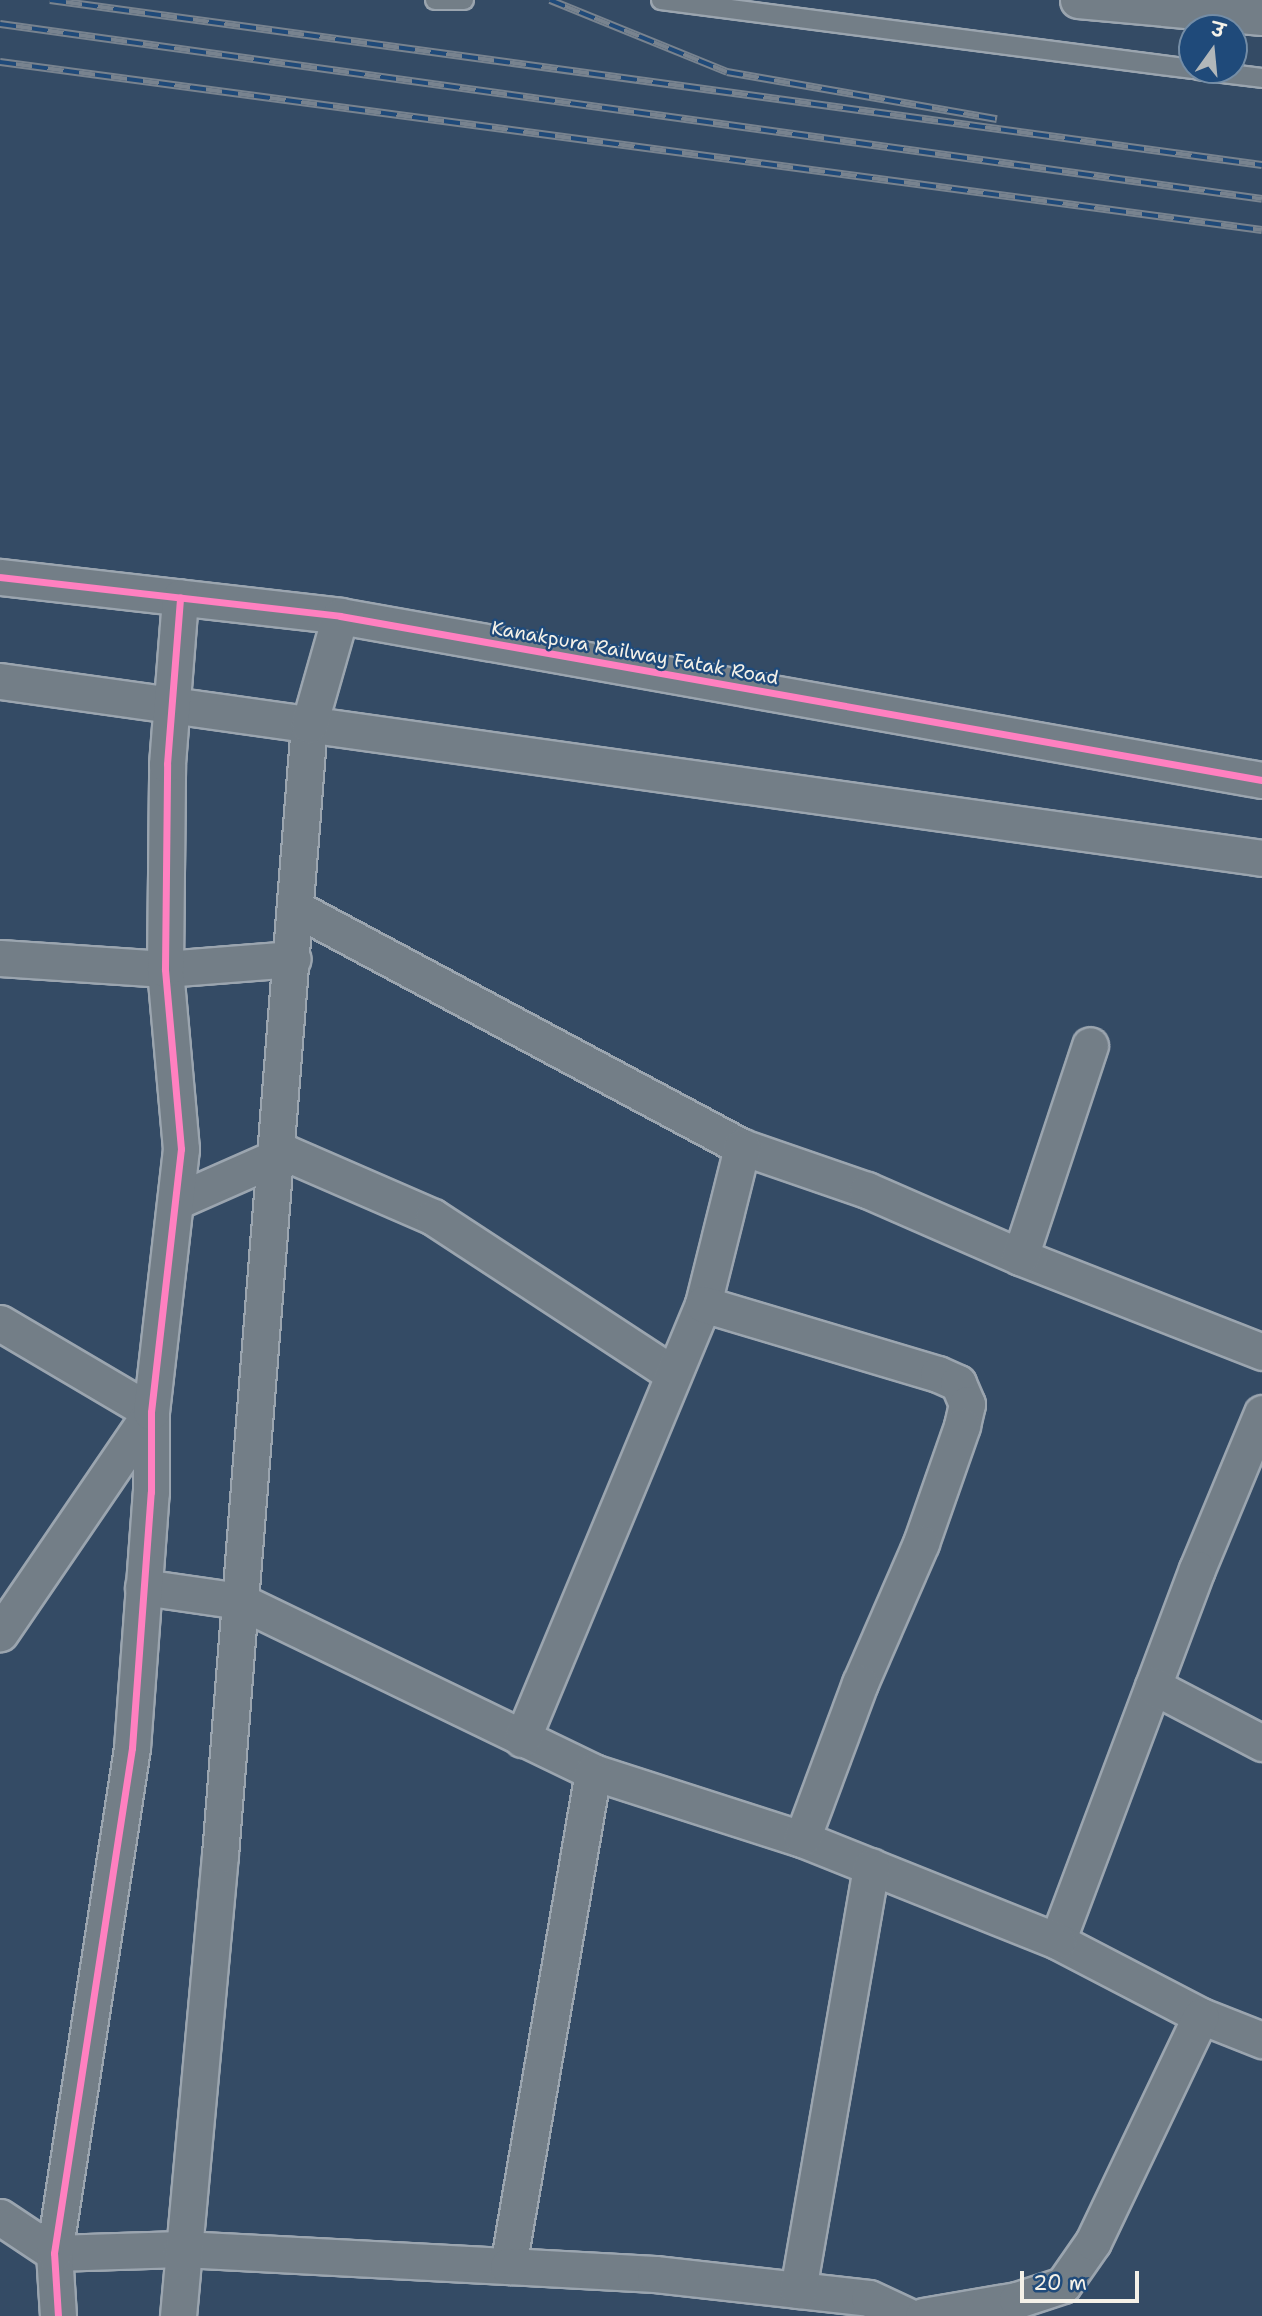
<!DOCTYPE html>
<meta charset="utf-8">
<style>
body{margin:0}
#map{position:relative;width:1262px;height:2316px;overflow:hidden;background:#344b65;font-family:"Shantell Sans","Playpen Sans Deva",sans-serif}
div>[style]{position:absolute}
[style*='--x']{left:calc(var(--x)*1px);top:calc(var(--y)*1px);width:calc(var(--w)*1px);rotate:calc(var(--a)*1deg)}
.roads{filter:drop-shadow(2px 0 #9ba5af) drop-shadow(-2px 0 #9ba5af) drop-shadow(0 2px #9ba5af) drop-shadow(0 -2px #9ba5af)}
.service>*{height:18px;margin:-9px;padding:0 9px;transform-origin:9px;border-radius:9px;background:#737e87}
.minor>*{height:35px;margin:-17.5px;padding:0 17.5px;transform-origin:17.5px;border-radius:17.5px;background:#737e87}
.rail>*{height:8px;margin-top:-4px;transform-origin:0;background:repeating-linear-gradient(90deg,#1f4a7a 0 16px,#78838f 0 32px);box-sizing:border-box;border-block:2px solid #78838f}
.cycleway>*{height:7px;margin:-3.5px;padding:0 3.5px;transform-origin:3.5px;border-radius:3.5px;background:#ff80c0}
span{translate:-50% -50%;white-space:nowrap;text-align:center;line-height:1.15;-webkit-text-stroke:5px #1f4a7a;paint-order:stroke}
.street-label{font-size:19px;color:#f4f1e8}
.north{position:absolute;left:1178px;top:14px;width:70px;height:70px;box-sizing:border-box;background:#1f4a7a;border:2px solid #748da6;border-radius:50%;rotate:15deg;font-size:19px;font-weight:700;line-height:28px;text-align:center;color:#f4f1e8}
.north::after{content:'';display:block;margin:auto;width:24px;height:32px;background:#b1b7ba;clip-path:polygon(50% 0,100% 100%,50% 72%,0 100%)}
.scale{position:absolute;left:1020px;top:2271px;width:119px;height:32px;box-sizing:border-box;border:4px solid #f4f1e8;border-top:0;padding-left:9px;font-size:21px;line-height:24px;white-space:nowrap;color:#f4f1e8;-webkit-text-stroke:5px #1f4a7a;paint-order:stroke}
</style>
<div id="map">
<div class="roads">
<div class="service">
<i style="--x:435;--y:0;--w:29;--a:0"></i>
<i style="--x:661;--y:0;--w:535;--a:7.4"></i>
<i style="--x:1198;--y:70;--w:64;--a:7.1"></i>
</div>
<div class="minor">
<i style="--x:1078;--y:0;--w:185;--a:5.3"></i>
<i style="--x:0;--y:577;--w:342;--a:6.5"></i>
<i style="--x:340;--y:616;--w:936;--a:10.09"></i>
<i style="--x:0;--y:681;--w:1274;--a:7.98"></i>
<i style="--x:297;--y:909;--w:505;--a:28.14"></i>
<i style="--x:742;--y:1147;--w:132;--a:19"></i>
<i style="--x:867;--y:1190;--w:167;--a:23.6"></i>
<i style="--x:1020;--y:1257;--w:260;--a:21.4"></i>
<i style="--x:0;--y:958;--w:165;--a:3.8"></i>
<i style="--x:165;--y:969;--w:128;--a:-4.5"></i>
<i style="--x:177;--y:1201;--w:119;--a:-23.8"></i>
<i style="--x:286;--y:1153;--w:160;--a:23.5"></i>
<i style="--x:433;--y:1217;--w:285;--a:33.2"></i>
<i style="--x:1020;--y:1257;--w:223;--a:-71.7"></i>
<i style="--x:703;--y:1304;--w:162;--a:-76"></i>
<i style="--x:0;--y:1323;--w:175;--a:30.5"></i>
<i style="--x:151;--y:1412;--w:268;--a:124.3"></i>
<i style="--x:1262;--y:1413;--w:169;--a:112.6"></i>
<i style="--x:1197;--y:1569;--w:397;--a:110.6"></i>
<i style="--x:1057;--y:1941;--w:162;--a:27.5"></i>
<i style="--x:1201;--y:2016;--w:66;--a:21.5"></i>
<i style="--x:143;--y:1587;--w:98;--a:8.2"></i>
<i style="--x:240;--y:1601;--w:392;--a:25.8"></i>
<i style="--x:593;--y:1772;--w:219;--a:17.8"></i>
<i style="--x:802;--y:1839;--w:275;--a:21.8"></i>
<i style="--x:1153;--y:1686;--w:123;--a:27.6"></i>
<i style="--x:522;--y:1739;--w:471;--a:-67.4"></i>
<i style="--x:703;--y:1304;--w:245;--a:16.6"></i>
<i style="--x:938;--y:1374;--w:22;--a:24"></i>
<i style="--x:958;--y:1383;--w:23;--a:67"></i>
<i style="--x:967;--y:1404;--w:23;--a:103"></i>
<i style="--x:962;--y:1426;--w:124;--a:109.3"></i>
<i style="--x:921;--y:1543;--w:153;--a:113.5"></i>
<i style="--x:860;--y:1683;--w:166;--a:110.4"></i>
<i style="--x:0;--y:2217;--w:65;--a:33.7"></i>
<i style="--x:54;--y:2253;--w:127;--a:-1.8"></i>
<i style="--x:181;--y:2249;--w:327;--a:3"></i>
<i style="--x:508;--y:2266;--w:501;--a:-80.24"></i>
<i style="--x:508;--y:2266;--w:147;--a:3.1"></i>
<i style="--x:655;--y:2274;--w:215;--a:6.4"></i>
<i style="--x:869;--y:2298;--w:43;--a:24.8"></i>
<i style="--x:798;--y:2290;--w:430;--a:-80.2"></i>
<i style="--x:58;--y:2316;--w:63;--a:-93.6"></i>
<i style="--x:54;--y:2253;--w:511;--a:-81.22"></i>
<i style="--x:132;--y:1748;--w:257;--a:-85.8"></i>
<i style="--x:151;--y:1492;--w:80;--a:-90"></i>
<i style="--x:151;--y:1412;--w:265;--a:-83.5"></i>
<i style="--x:181;--y:1149;--w:181;--a:-95.1"></i>
<i style="--x:165;--y:969;--w:205;--a:-89.4"></i>
<i style="--x:167;--y:764;--w:167;--a:-85.5"></i>
<i style="--x:178;--y:2316;--w:463;--a:-84.8"></i>
<i style="--x:220;--y:1855;--w:1133;--a:-85.5"></i>
<i style="--x:309;--y:725;--w:113;--a:-74.1"></i>
<i style="--x:923;--y:2316;--w:95;--a:-9.7"></i>
<i style="--x:1017;--y:2300;--w:48;--a:-18.1"></i>
<i style="--x:1063;--y:2285;--w:52;--a:-55.1"></i>
<i style="--x:1093;--y:2242;--w:250;--a:-64.5"></i>
</div>
</div>
<div class="rail">
<i style="--x:50;--y:0;--w:1223;--a:7.75"></i>
<i style="--x:550;--y:0;--w:191;--a:22.1"></i>
<i style="--x:727;--y:72;--w:274;--a:9.9"></i>
<i style="--x:0;--y:24;--w:1274;--a:7.89"></i>
<i style="--x:0;--y:62;--w:1273;--a:7.58"></i>
</div>
<div class="cycleway">
<i style="--x:0;--y:577;--w:342;--a:6.5"></i>
<i style="--x:340;--y:616;--w:936;--a:10.09"></i>
<i style="--x:58;--y:2316;--w:63;--a:-93.6"></i>
<i style="--x:54;--y:2253;--w:511;--a:-81.22"></i>
<i style="--x:132;--y:1748;--w:257;--a:-85.8"></i>
<i style="--x:151;--y:1492;--w:80;--a:-90"></i>
<i style="--x:151;--y:1412;--w:265;--a:-83.5"></i>
<i style="--x:181;--y:1149;--w:181;--a:-95.1"></i>
<i style="--x:165;--y:969;--w:205;--a:-89.4"></i>
<i style="--x:167;--y:764;--w:167;--a:-85.5"></i>
</div>
<div class="street-label">
<span style="left:635px;top:653px;rotate:10deg">Kanakpura Railway Fatak Road</span>
</div>
<div class="north">उ</div>
<div class="scale">20 m</div>
</div>
